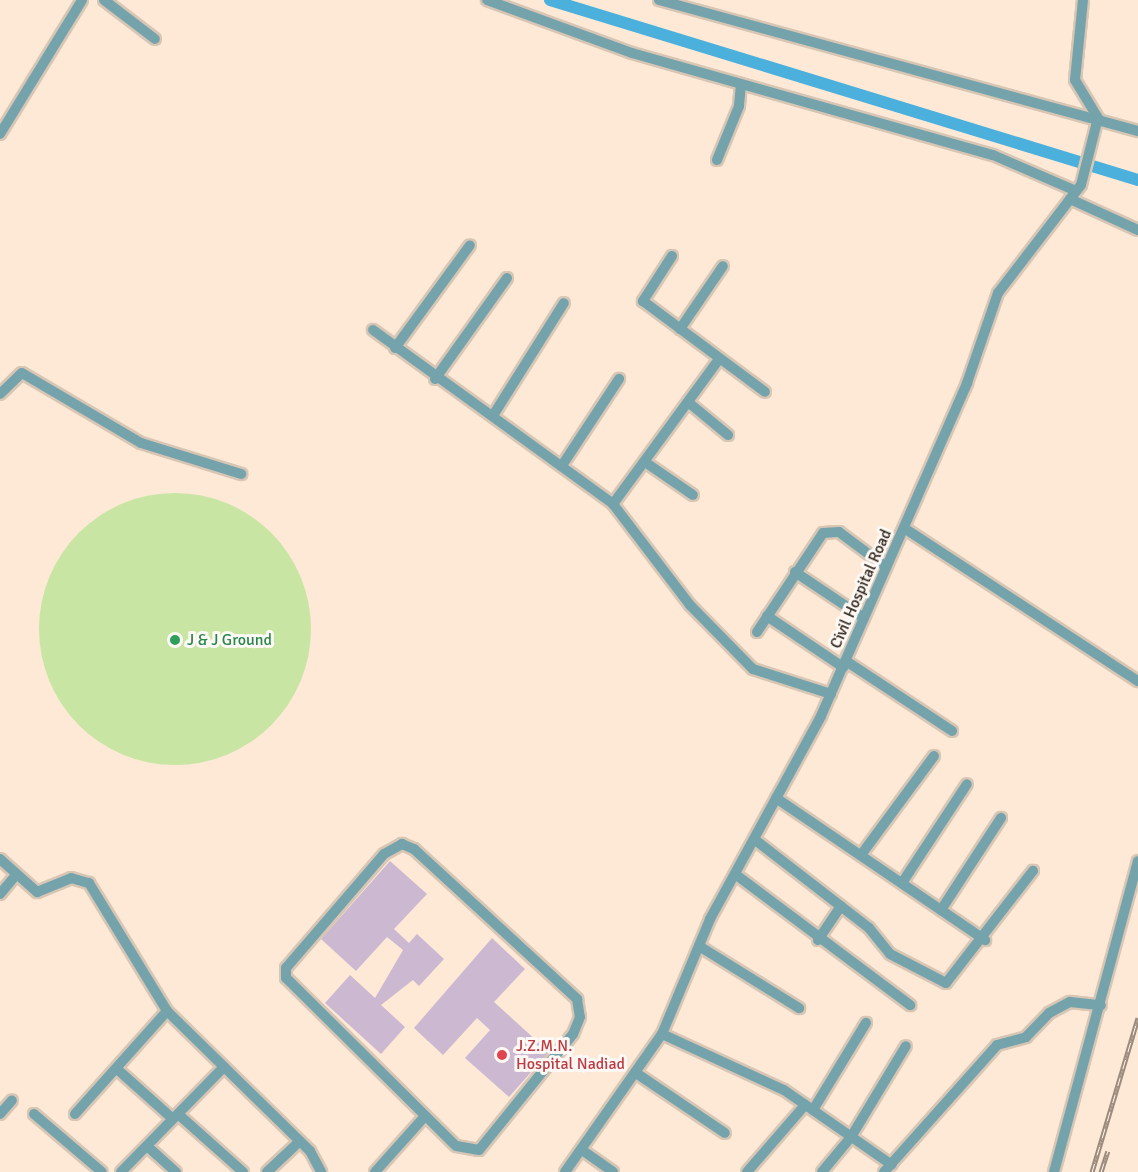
<!DOCTYPE html>
<style>
body{margin:0}
#map{position:relative;width:1138px;height:1172px;overflow:hidden;background:#fde9d6;font-family:Signika,sans-serif}
div>[style]{position:absolute}
[style*='--x']{left:calc(var(--x)*1px);top:calc(var(--y)*1px);width:calc(var(--w)*1px);rotate:calc(var(--a)*1deg)}
.green>*{inset:0;background:#c9e5a4}
.round{border-radius:50%}
.canal>*{height:12px;margin:-6px;padding:0 6px;transform-origin:6px;border-radius:6px;background:#4bb0dc}
.building>*{inset:0;background:#cdb8d1}
.roads{filter:drop-shadow(2px 0 #d8c6b5) drop-shadow(-2px 0 #d8c6b5) drop-shadow(0 2px #d8c6b5) drop-shadow(0 -2px #d8c6b5)}
.minor>*{height:10px;margin:-5px;padding:0 5px;transform-origin:5px;border-radius:5px;background:#75a3ac}
.rail>*{height:5px;margin-top:-2.5px;transform-origin:0;background:repeating-linear-gradient(90deg,#fef9f4 0 9px,#9a8b7d 0 18px);box-sizing:border-box;border-block:2px solid #9a8b7d}
.dots>*{width:16px;height:16px;translate:-50% -50%;box-sizing:border-box;border:3px solid #fef9f4;border-radius:50%}
span{translate:-50% -50%;white-space:nowrap;text-align:center;line-height:1.15;-webkit-text-stroke:6px #fef9f4;paint-order:stroke}
.street-label{font-size:16px;color:#2e251c}
.leisure-label{font-size:16px;color:#27864d}
.left{translate:0 -50%;text-align:left}
.health-label{font-size:16px;color:#be3a42}
</style>
<div id="map">
<div class="green">
<i class="round" style="left:39px;top:493px;width:272px;height:272px"></i>
</div>
<div class="canal">
<i style="--x:550;--y:0;--w:615;--a:17.02"></i>
</div>
<div class="building">
<i style="clip-path:polygon(390px 861px,427px 894px,394px 929px,409px 943px,417px 934px,444px 959px,419px 986px,413px 980px,381px 1005px,405px 1027px,381px 1054px,325px 1003px,350px 975px,375px 998px,403px 950px,387px 937px,356px 971px,321px 939px)"></i>
<i style="clip-path:polygon(492px 938px,525px 969px,494px 1002px,549px 1052px,509px 1097px,465px 1058px,490px 1030px,477px 1018px,443px 1055px,414px 1028px)"></i>
</div>
<div class="roads">
<div class="minor">
<i style="--x:104;--y:0;--w:64;--a:37.4"></i>
<i style="--x:487;--y:0;--w:154;--a:20.1"></i>
<i style="--x:632;--y:53;--w:375;--a:15.8"></i>
<i style="--x:993;--y:155;--w:90;--a:23.4"></i>
<i style="--x:659;--y:0;--w:497;--a:15.3"></i>
<i style="--x:0;--y:134;--w:157;--a:-58.5"></i>
<i style="--x:717;--y:160;--w:58;--a:-67.8"></i>
<i style="--x:739;--y:106;--w:21;--a:-85"></i>
<i style="--x:1070;--y:199;--w:75;--a:24.5"></i>
<i style="--x:672;--y:256;--w:54;--a:122.8"></i>
<i style="--x:643;--y:301;--w:152;--a:36.7"></i>
<i style="--x:680;--y:329;--w:76;--a:-55.7"></i>
<i style="--x:373;--y:330;--w:296;--a:35.9"></i>
<i style="--x:613;--y:504;--w:127;--a:52.7"></i>
<i style="--x:690;--y:605;--w:90;--a:45.5"></i>
<i style="--x:753;--y:669;--w:82;--a:17.8"></i>
<i style="--x:395;--y:348;--w:127;--a:-53.9"></i>
<i style="--x:435;--y:379;--w:124;--a:-54.5"></i>
<i style="--x:0;--y:394;--w:30;--a:-44"></i>
<i style="--x:22;--y:373;--w:138;--a:30.5"></i>
<i style="--x:141;--y:443;--w:105;--a:17.2"></i>
<i style="--x:688;--y:402;--w:52;--a:39.5"></i>
<i style="--x:494;--y:414;--w:131;--a:-57.8"></i>
<i style="--x:645;--y:462;--w:58;--a:34.5"></i>
<i style="--x:563;--y:464;--w:102;--a:-56.6"></i>
<i style="--x:613;--y:504;--w:180;--a:-53.8"></i>
<i style="--x:904;--y:528;--w:280;--a:33.2"></i>
<i style="--x:795;--y:572;--w:83;--a:33.7"></i>
<i style="--x:767;--y:616;--w:92;--a:33.9"></i>
<i style="--x:757;--y:632;--w:119;--a:-56.3"></i>
<i style="--x:823;--y:533;--w:16;--a:-4"></i>
<i style="--x:839;--y:532;--w:59;--a:36.7"></i>
<i style="--x:846;--y:661;--w:127;--a:33.4"></i>
<i style="--x:776;--y:798;--w:253;--a:34.2"></i>
<i style="--x:754;--y:839;--w:145;--a:37.7"></i>
<i style="--x:869;--y:928;--w:33;--a:51"></i>
<i style="--x:890;--y:954;--w:63;--a:27.4"></i>
<i style="--x:946;--y:983;--w:142;--a:-52.2"></i>
<i style="--x:402;--y:844;--w:13;--a:23"></i>
<i style="--x:414;--y:849;--w:222;--a:42.6"></i>
<i style="--x:577;--y:999;--w:18;--a:81"></i>
<i style="--x:580;--y:1017;--w:18;--a:112"></i>
<i style="--x:573;--y:1034;--w:149;--a:129"></i>
<i style="--x:479;--y:1150;--w:23;--a:-170"></i>
<i style="--x:456;--y:1146;--w:239;--a:-135.3"></i>
<i style="--x:286;--y:978;--w:10;--a:-90"></i>
<i style="--x:286;--y:968;--w:150;--a:-49.3"></i>
<i style="--x:384;--y:854;--w:21;--a:-29"></i>
<i style="--x:861;--y:855;--w:123;--a:-53.6"></i>
<i style="--x:0;--y:859;--w:50;--a:41.7"></i>
<i style="--x:37;--y:892;--w:37;--a:-22"></i>
<i style="--x:71;--y:878;--w:19;--a:16"></i>
<i style="--x:89;--y:883;--w:150;--a:58.6"></i>
<i style="--x:167;--y:1011;--w:200;--a:44.4"></i>
<i style="--x:310;--y:1151;--w:24;--a:62"></i>
<i style="--x:735;--y:874;--w:219;--a:36.8"></i>
<i style="--x:902;--y:883;--w:118;--a:-56.7"></i>
<i style="--x:0;--y:894;--w:25;--a:-50"></i>
<i style="--x:941;--y:910;--w:110;--a:-56.9"></i>
<i style="--x:818;--y:940;--w:41;--a:-55.9"></i>
<i style="--x:699;--y:946;--w:118;--a:31.8"></i>
<i style="--x:662;--y:1034;--w:134;--a:24.7"></i>
<i style="--x:784;--y:1090;--w:131;--a:34.8"></i>
<i style="--x:117;--y:1069;--w:75;--a:41.8"></i>
<i style="--x:636;--y:1073;--w:107;--a:34"></i>
<i style="--x:813;--y:1110;--w:102;--a:-58.7"></i>
<i style="--x:0;--y:1114;--w:18;--a:-49"></i>
<i style="--x:34;--y:1114;--w:89;--a:40.5"></i>
<i style="--x:75;--y:1114;--w:138;--a:-48.2"></i>
<i style="--x:178;--y:1114;--w:87;--a:41.7"></i>
<i style="--x:147;--y:1146;--w:39;--a:42"></i>
<i style="--x:582;--y:1150;--w:38;--a:35"></i>
<i style="--x:121;--y:1172;--w:147;--a:-45.6"></i>
<i style="--x:267;--y:1172;--w:45;--a:-43.2"></i>
<i style="--x:375;--y:1172;--w:75;--a:-48.2"></i>
<i style="--x:565;--y:1172;--w:169;--a:-54.9"></i>
<i style="--x:662;--y:1034;--w:125;--a:-67.3"></i>
<i style="--x:710;--y:919;--w:231;--a:-61.3"></i>
<i style="--x:821;--y:716;--w:364;--a:-66.3"></i>
<i style="--x:967;--y:383;--w:95;--a:-71"></i>
<i style="--x:998;--y:293;--w:136;--a:-52.5"></i>
<i style="--x:1081;--y:185;--w:69;--a:-75.8"></i>
<i style="--x:1098;--y:118;--w:44;--a:-121.2"></i>
<i style="--x:1075;--y:80;--w:80;--a:-84.3"></i>
<i style="--x:747;--y:1172;--w:89;--a:-49.1"></i>
<i style="--x:822;--y:1172;--w:45;--a:-50.4"></i>
<i style="--x:851;--y:1137;--w:106;--a:-58.9"></i>
<i style="--x:884;--y:1172;--w:170;--a:-48.3"></i>
<i style="--x:997;--y:1045;--w:30;--a:-15"></i>
<i style="--x:1026;--y:1037;--w:33;--a:-46"></i>
<i style="--x:1049;--y:1013;--w:24;--a:-28"></i>
<i style="--x:1070;--y:1002;--w:31;--a:6"></i>
<i style="--x:1054;--y:1172;--w:322;--a:-74.9"></i>
</div>
</div>
<div class="rail">
<i style="--x:1092;--y:1172;--w:161;--a:-73.4"></i>
<i style="--x:1101;--y:1172;--w:22;--a:-72"></i>
</div>
<div class="dots">
<i style="left:175px;top:640px;background:#2e9e5b"></i>
<i style="left:502px;top:1055px;background:#e0444e"></i>
</div>
<div class="street-label">
<span style="left:861px;top:589px;rotate:-66deg">Civil Hospital Road</span>
</div>
<div class="leisure-label">
<span class="left" style="left:187px;top:640px">J &amp; J Ground</span>
</div>
<div class="health-label">
<span class="left" style="left:516px;top:1055px">J.Z.M.N.<br>Hospital Nadiad</span>
</div>
</div>
